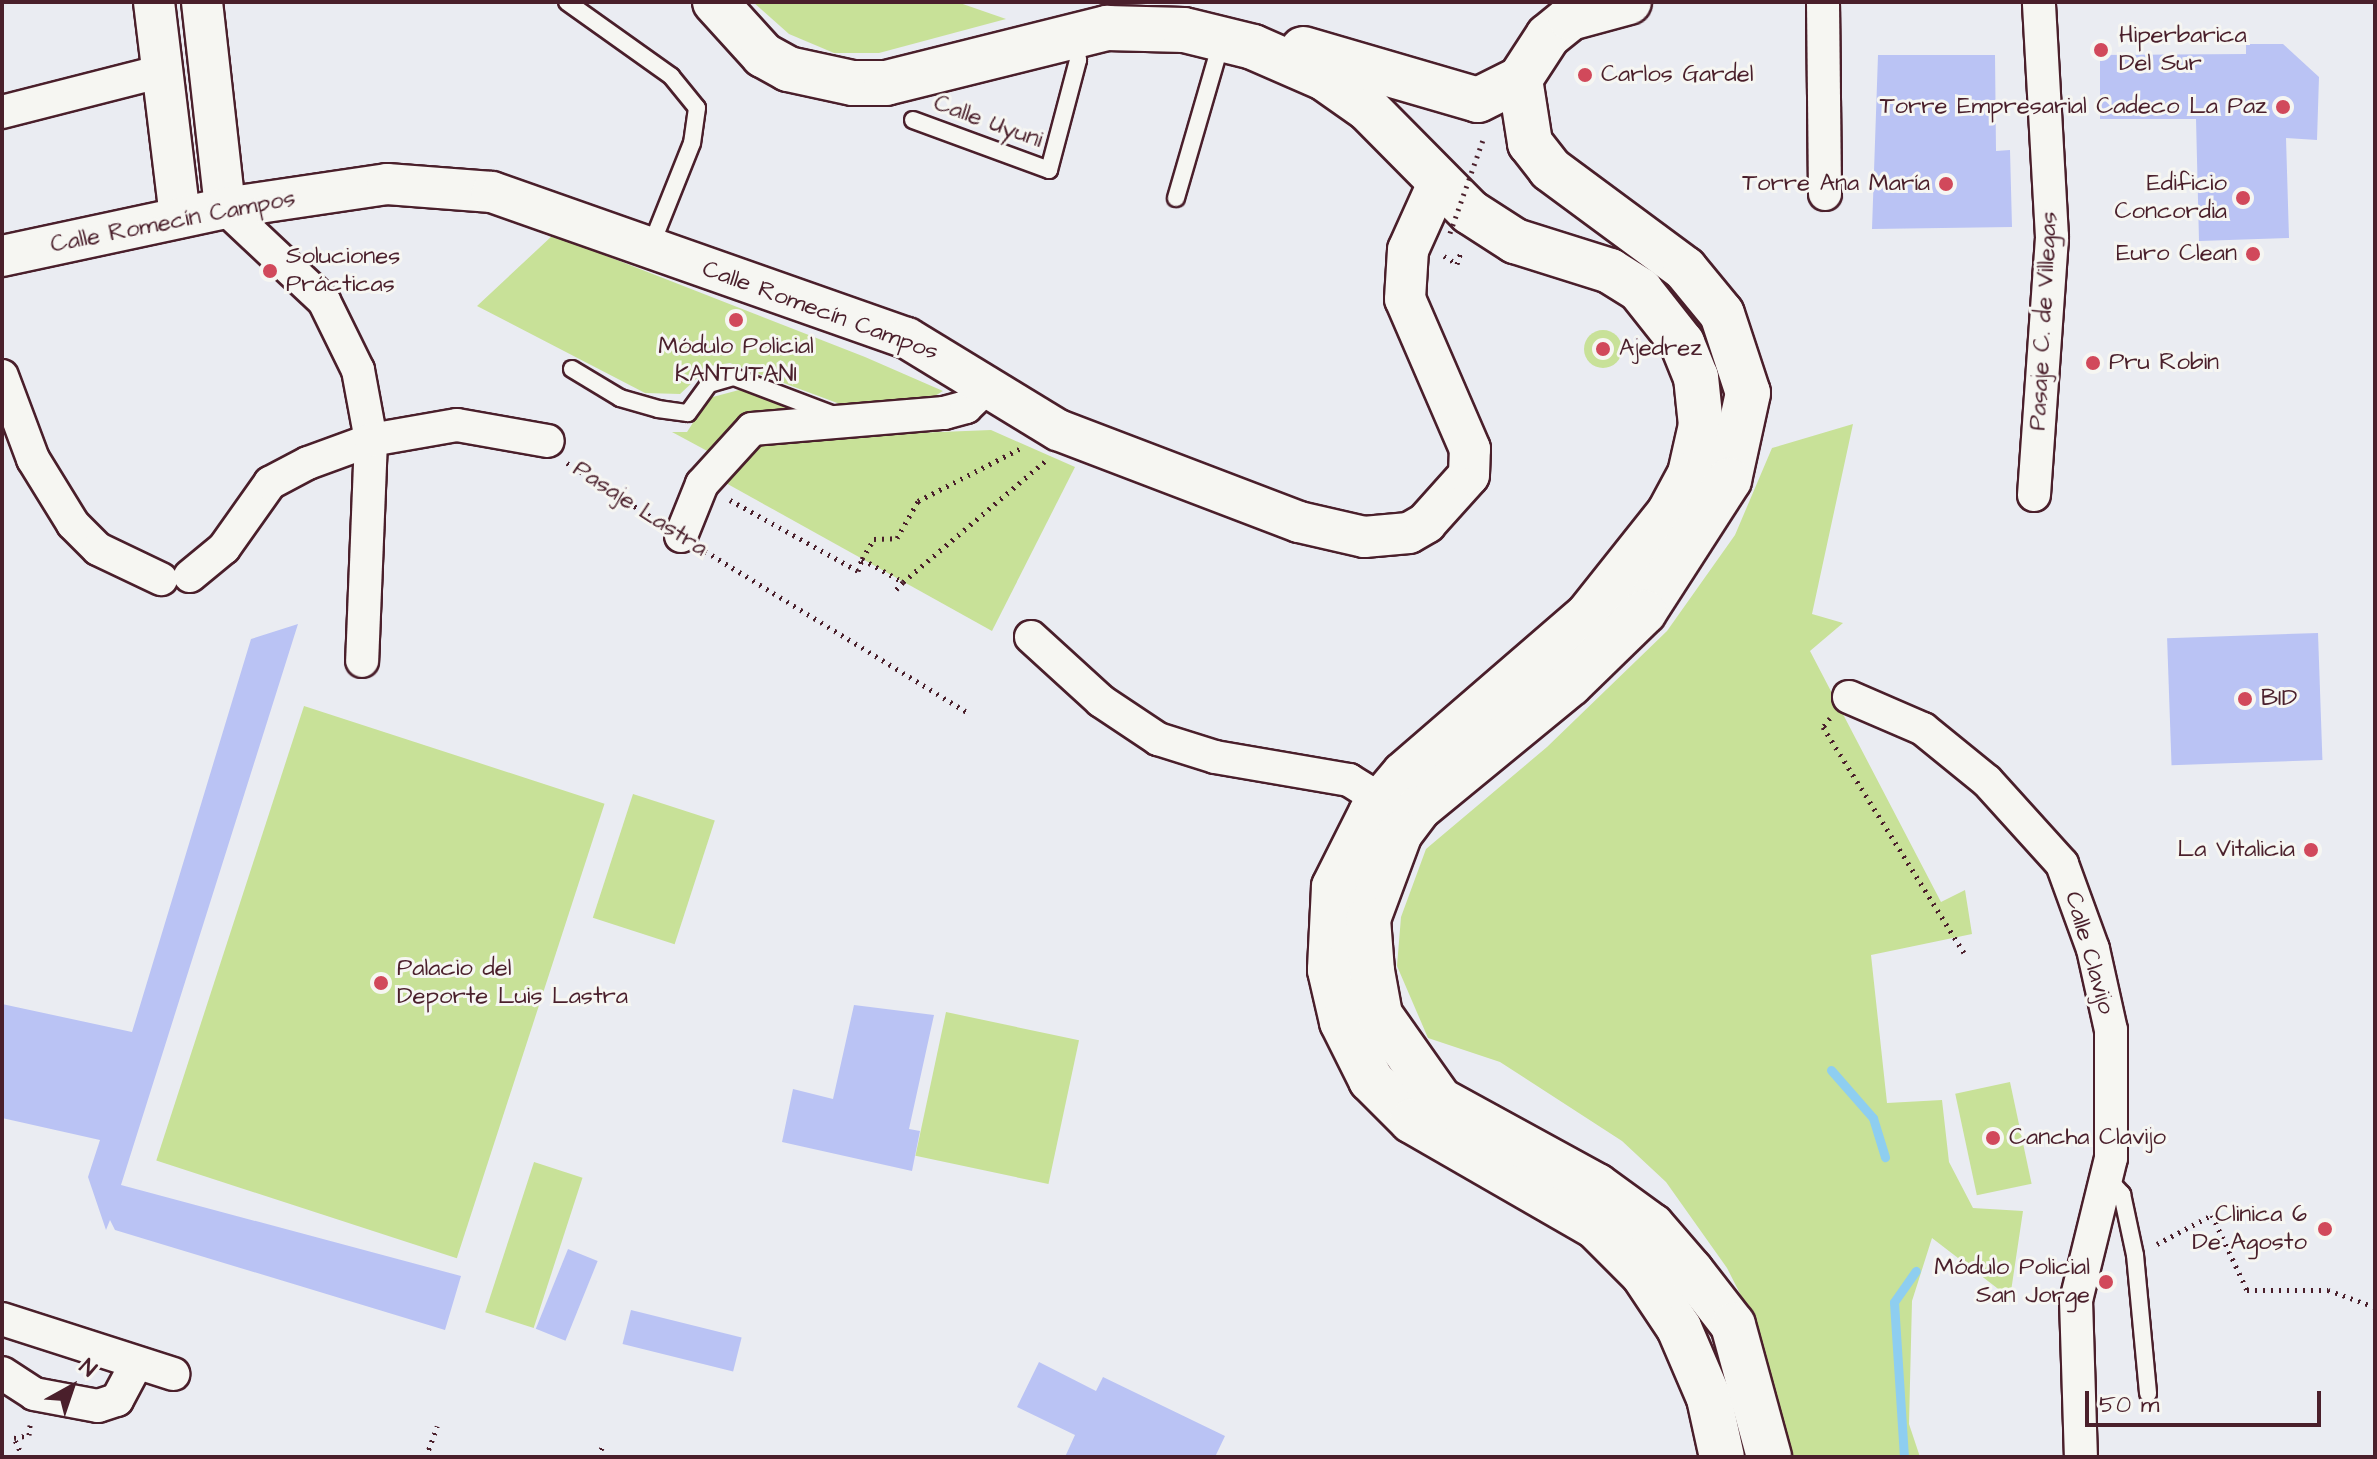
<!DOCTYPE html>
<meta charset="utf-8">
<style>
body{margin:0}
#map{position:relative;width:2377px;height:1459px;overflow:hidden;background:#eaecf2;font-family:"Architects Daughter",sans-serif}
div>[style]{position:absolute}
[style*='--x']{left:calc(var(--x)*1px);top:calc(var(--y)*1px);width:calc(var(--w)*1px);rotate:calc(var(--a)*1deg)}
.green>*{inset:0;background:#c8e198;transform-origin:0 0}
.round{border-radius:50%}
.stream>*{height:9px;margin:-4.5px;padding:0 4.5px;transform-origin:4.5px;border-radius:4.5px;background:#8ecef0}
.building>*{inset:0;background:#bac3f4;transform-origin:0 0}
.path>*{height:5px;margin-top:-2.5px;transform-origin:0;background:repeating-linear-gradient(90deg,#4a1f2b 0 2px,transparent 0 8px)}
.roads{filter:drop-shadow(2px 0 #4a1f2b) drop-shadow(-2px 0 #4a1f2b) drop-shadow(0 2px #4a1f2b) drop-shadow(0 -2px #4a1f2b)}
.service>*{height:16px;margin:-8px;padding:0 8px;transform-origin:8px;border-radius:8px;background:#f6f6f2}
.minor>*{height:32px;margin:-16px;padding:0 16px;transform-origin:16px;border-radius:16px;background:#f6f6f2}
.tertiary>*{height:40px;margin:-20px;padding:0 20px;transform-origin:20px;border-radius:20px;background:#f6f6f2}
.secondary>*{height:44px;margin:-22px;padding:0 22px;transform-origin:22px;border-radius:22px;background:#f6f6f2}
.path-bridge>*{height:5px;margin-top:-2.5px;transform-origin:0;background:repeating-linear-gradient(90deg,#4a1f2b 0 2px,transparent 0 8px)}
.dots>*{width:22px;height:22px;translate:-50% -50%;box-sizing:border-box;border:4px solid #f6f6f2;border-radius:50%}
span{translate:-50% -50%;white-space:nowrap;text-align:center;line-height:1.15;-webkit-text-stroke:6px #f6f6f2;paint-order:stroke}
.poi-label{font-size:24px;color:#4a1f2b}
.left{translate:0 -50%;text-align:left}
.right{translate:-100% -50%;text-align:right}
.street-label{font-size:24px;color:#4a1f2b}
.frame{position:absolute;inset:0;border:4px solid #4a1f2b;pointer-events:none}
.north{position:absolute;left:32px;top:1347px;width:80px;height:80px;-webkit-text-stroke:6px #f6f6f2;paint-order:stroke;rotate:40deg;font-size:22px;font-weight:700;line-height:32px;text-align:center;color:#4a1f2b}
.north::after{content:'';display:block;margin:auto;width:28px;height:36px;background:#4a1f2b;clip-path:polygon(50% 0,100% 100%,50% 72%,0 100%)}
.scale{position:absolute;left:2085px;top:1391px;width:236px;height:36px;box-sizing:border-box;border:4px solid #4a1f2b;border-top:0;padding-left:10px;font-size:24px;line-height:28px;white-space:nowrap;color:#4a1f2b;-webkit-text-stroke:6px #f6f6f2;paint-order:stroke}
</style>
<div id="map">
<div class="green">
<i style="clip-path:polygon(753px 2px,957px 2px,1006px 19px,879px 53px,834px 53px,789px 34px)"></i>
<i style="clip-path:polygon(553px 235px,865px 357px,943px 391px,928px 400px,840px 404px,730px 363px,710px 366px,680px 394px,645px 393px,477px 306px)"></i>
<i class="round" style="left:1584px;top:330px;width:38px;height:38px"></i>
<i style="clip-path:polygon(739px 390px,814px 414px,744px 416px,711px 453px,672px 432px,687px 432px,709px 398px)"></i>
<i style="clip-path:polygon(1853px 424px,1812px 614px,1843px 623px,1810px 651px,1941px 902px,1965px 890px,1972px 934px,1871px 955px,1887px 1103px,1942px 1100px,1949px 1162px,1973px 1208px,2023px 1211px,2010px 1298px,1932px 1238px,1912px 1301px,1909px 1424px,1920px 1457px,1791px 1457px,1760px 1333px,1727px 1268px,1666px 1182px,1622px 1141px,1500px 1062px,1428px 1038px,1397px 966px,1401px 917px,1426px 849px,1547px 747px,1667px 631px,1735px 535px,1772px 448px)"></i>
<i style="clip-path:polygon(991px 430px,1075px 467px,992px 631px,724px 482px,764px 439px)"></i>
<i style="left:304px;top:706px;width:316px;height:478px;rotate:18deg"></i>
<i style="left:633px;top:794px;width:86px;height:130px;rotate:18deg"></i>
<i style="left:946px;top:1012px;width:136px;height:147px;rotate:12deg"></i>
<i style="left:2010px;top:1082px;width:104px;height:56px;rotate:78deg"></i>
<i style="left:534px;top:1162px;width:51px;height:158px;rotate:18deg"></i>
</div>
<div class="stream">
<i style="--x:1831;--y:1070;--w:64;--a:48.8"></i>
<i style="--x:1873;--y:1118;--w:41;--a:72.9"></i>
<i style="--x:1904;--y:1457;--w:155;--a:-93.7"></i>
<i style="--x:1894;--y:1302;--w:38;--a:-55"></i>
</div>
<div class="building">
<i style="clip-path:polygon(2246px 44px,2283px 44px,2319px 77px,2317px 140px,2286px 138px,2289px 238px,2199px 241px,2196px 119px,2100px 119px,2100px 55px,2246px 54px)"></i>
<i style="clip-path:polygon(1878px 55px,1995px 55px,1996px 151px,2010px 150px,2012px 227px,1872px 229px)"></i>
<i style="clip-path:polygon(298px 624px,121px 1185px,461px 1276px,445px 1330px,115px 1230px,110px 1220px,106px 1230px,88px 1177px,100px 1140px,2px 1118px,2px 1004px,132px 1032px,251px 639px)"></i>
<i style="left:2318px;top:633px;width:127px;height:151px;rotate:88deg"></i>
<i style="clip-path:polygon(854px 1005px,934px 1015px,909px 1129px,920px 1131px,912px 1171px,782px 1142px,793px 1089px,833px 1099px)"></i>
<i style="left:568px;top:1249px;width:32px;height:86px;rotate:22deg"></i>
<i style="left:631px;top:1310px;width:114px;height:35px;rotate:14deg"></i>
<i style="clip-path:polygon(1039px 1362px,1096px 1391px,1103px 1377px,1225px 1436px,1215px 1457px,1065px 1457px,1075px 1435px,1017px 1407px)"></i>
</div>
<div class="path">
<i style="--x:1444;--y:256;--w:15;--a:32"></i>
<i style="--x:1457;--y:264;--w:13;--a:-72"></i>
<i style="--x:567;--y:463;--w:106;--a:32.6"></i>
<i style="--x:730;--y:500;--w:146;--a:29"></i>
<i style="--x:858;--y:571;--w:13;--a:-72"></i>
<i style="--x:862;--y:559;--w:47;--a:29.3"></i>
<i style="--x:903;--y:582;--w:12;--a:132"></i>
<i style="--x:705;--y:551;--w:308;--a:31.6"></i>
<i style="--x:862;--y:559;--w:23;--a:-59"></i>
<i style="--x:874;--y:539;--w:23;--a:-2"></i>
<i style="--x:897;--y:538;--w:43;--a:-60.4"></i>
<i style="--x:918;--y:501;--w:116;--a:-27.2"></i>
<i style="--x:903;--y:582;--w:187;--a:-40.4"></i>
<i style="--x:1830;--y:718;--w:11;--a:128"></i>
<i style="--x:1823;--y:727;--w:266;--a:58"></i>
<i style="--x:2157;--y:1244;--w:62;--a:-27.8"></i>
<i style="--x:2212;--y:1215;--w:83;--a:65"></i>
<i style="--x:2247;--y:1290;--w:81;--a:0"></i>
<i style="--x:2328;--y:1290;--w:50;--a:19.9"></i>
<i style="--x:23;--y:1457;--w:21;--a:-115"></i>
<i style="--x:14;--y:1438;--w:15;--a:-11"></i>
<i style="--x:29;--y:1435;--w:10;--a:-84"></i>
<i style="--x:426;--y:1457;--w:33;--a:-70"></i>
<i style="--x:598;--y:1457;--w:13;--a:-67"></i>
</div>
<div class="roads">
<div class="service">
<i style="--x:567;--y:2;--w:128;--a:35.4"></i>
<i style="--x:671;--y:76;--w:41;--a:50.9"></i>
<i style="--x:697;--y:108;--w:35;--a:98"></i>
<i style="--x:692;--y:143;--w:113;--a:111.8"></i>
<i style="--x:913;--y:120;--w:145;--a:20.2"></i>
<i style="--x:1049;--y:170;--w:114;--a:-75.2"></i>
<i style="--x:1078;--y:60;--w:22;--a:-100"></i>
<i style="--x:1176;--y:198;--w:161;--a:-73.8"></i>
<i style="--x:572;--y:369;--w:56;--a:31.1"></i>
<i style="--x:620;--y:398;--w:40;--a:16"></i>
<i style="--x:658;--y:409;--w:30;--a:8"></i>
<i style="--x:688;--y:413;--w:36;--a:-54"></i>
<i style="--x:709;--y:384;--w:26;--a:-16"></i>
<i style="--x:734;--y:377;--w:107;--a:20.8"></i>
<i style="--x:2108;--y:1179;--w:21;--a:47"></i>
<i style="--x:2122;--y:1194;--w:62;--a:78"></i>
<i style="--x:2135;--y:1255;--w:139;--a:84.6"></i>
</div>
<div class="minor">
<i style="--x:1823;--y:2;--w:192;--a:89.4"></i>
<i style="--x:2;--y:112;--w:166;--a:-14.3"></i>
<i style="--x:225;--y:208;--w:136;--a:43.2"></i>
<i style="--x:324;--y:301;--w:77;--a:63.8"></i>
<i style="--x:358;--y:370;--w:71;--a:79.5"></i>
<i style="--x:371;--y:440;--w:221;--a:92.3"></i>
<i style="--x:2;--y:376;--w:89;--a:69.5"></i>
<i style="--x:33;--y:459;--w:76;--a:58.4"></i>
<i style="--x:73;--y:524;--w:35;--a:45"></i>
<i style="--x:98;--y:549;--w:70;--a:25.5"></i>
<i style="--x:2034;--y:495;--w:259;--a:-86"></i>
<i style="--x:2052;--y:237;--w:235;--a:-93.2"></i>
<i style="--x:681;--y:536;--w:56;--a:-68"></i>
<i style="--x:702;--y:484;--w:74;--a:-47.7"></i>
<i style="--x:752;--y:429;--w:193;--a:-4.8"></i>
<i style="--x:944;--y:413;--w:23;--a:-15"></i>
<i style="--x:966;--y:407;--w:30;--a:-44"></i>
<i style="--x:190;--y:576;--w:44;--a:-39.5"></i>
<i style="--x:224;--y:548;--w:80;--a:-54.7"></i>
<i style="--x:270;--y:483;--w:43;--a:-27.8"></i>
<i style="--x:308;--y:463;--w:67;--a:-20.1"></i>
<i style="--x:371;--y:440;--w:87;--a:-9.9"></i>
<i style="--x:457;--y:425;--w:92;--a:10"></i>
<i style="--x:1031;--y:637;--w:95;--a:42.4"></i>
<i style="--x:1101;--y:701;--w:69;--a:33.7"></i>
<i style="--x:1158;--y:739;--w:60;--a:17.5"></i>
<i style="--x:1215;--y:757;--w:136;--a:9.7"></i>
<i style="--x:1349;--y:780;--w:22;--a:32"></i>
<i style="--x:1368;--y:792;--w:21;--a:82"></i>
<i style="--x:1849;--y:697;--w:81;--a:23.4"></i>
<i style="--x:1923;--y:729;--w:82;--a:39.1"></i>
<i style="--x:1987;--y:781;--w:112;--a:47.9"></i>
<i style="--x:2062;--y:864;--w:90;--a:70"></i>
<i style="--x:2093;--y:949;--w:83;--a:77.5"></i>
<i style="--x:2111;--y:1030;--w:128;--a:90"></i>
<i style="--x:2111;--y:1158;--w:146;--a:103.8"></i>
<i style="--x:2076;--y:1300;--w:157;--a:88.2"></i>
<i style="--x:2;--y:1319;--w:180;--a:17.8"></i>
<i style="--x:2;--y:1373;--w:38;--a:33"></i>
<i style="--x:34;--y:1394;--w:65;--a:10.6"></i>
<i style="--x:98;--y:1406;--w:20;--a:-18"></i>
<i style="--x:117;--y:1400;--w:40;--a:-62"></i>
</div>
<div class="tertiary">
<i style="--x:154;--y:2;--w:217;--a:83.1"></i>
<i style="--x:202;--y:2;--w:207;--a:83.6"></i>
<i style="--x:2;--y:256;--w:228;--a:-12.1"></i>
<i style="--x:225;--y:208;--w:164;--a:-8.4"></i>
<i style="--x:387;--y:184;--w:105;--a:4.4"></i>
<i style="--x:492;--y:192;--w:440;--a:19.4"></i>
<i style="--x:907;--y:338;--w:177;--a:31.4"></i>
<i style="--x:1058;--y:430;--w:258;--a:20.9"></i>
<i style="--x:1299;--y:522;--w:67;--a:13"></i>
<i style="--x:1364;--y:537;--w:45;--a:-5.1"></i>
<i style="--x:1409;--y:533;--w:20;--a:-30"></i>
<i style="--x:1426;--y:523;--w:64;--a:-48.1"></i>
<i style="--x:1469;--y:475;--w:26;--a:-88"></i>
<i style="--x:1470;--y:449;--w:163;--a:-113.4"></i>
<i style="--x:1405;--y:299;--w:49;--a:-86.5"></i>
<i style="--x:1408;--y:250;--w:76;--a:-65.8"></i>
</div>
<div class="secondary">
<i style="--x:715;--y:2;--w:72;--a:47.8"></i>
<i style="--x:763;--y:55;--w:29;--a:29"></i>
<i style="--x:788;--y:69;--w:66;--a:12.2"></i>
<i style="--x:853;--y:83;--w:33;--a:0"></i>
<i style="--x:886;--y:83;--w:228;--a:-14"></i>
<i style="--x:1107;--y:28;--w:77;--a:1.5"></i>
<i style="--x:1184;--y:30;--w:71;--a:13.8"></i>
<i style="--x:1253;--y:47;--w:77;--a:23.6"></i>
<i style="--x:1324;--y:78;--w:54;--a:35.2"></i>
<i style="--x:1368;--y:109;--w:145;--a:45.3"></i>
<i style="--x:1470;--y:212;--w:54;--a:32.8"></i>
<i style="--x:1515;--y:241;--w:100;--a:17.5"></i>
<i style="--x:1610;--y:271;--w:36;--a:32"></i>
<i style="--x:1640;--y:290;--w:68;--a:51.6"></i>
<i style="--x:1682;--y:343;--w:37;--a:68"></i>
<i style="--x:1696;--y:377;--w:48;--a:84.1"></i>
<i style="--x:1701;--y:425;--w:50;--a:102.7"></i>
<i style="--x:1690;--y:474;--w:44;--a:118.3"></i>
<i style="--x:1669;--y:513;--w:130;--a:128.5"></i>
<i style="--x:1588;--y:615;--w:243;--a:139.2"></i>
<i style="--x:1404;--y:774;--w:51;--a:130.2"></i>
<i style="--x:1371;--y:813;--w:83;--a:116.6"></i>
<i style="--x:1334;--y:887;--w:83;--a:92.8"></i>
<i style="--x:1330;--y:970;--w:53;--a:77"></i>
<i style="--x:1342;--y:1022;--w:65;--a:63.4"></i>
<i style="--x:1371;--y:1080;--w:58;--a:45"></i>
<i style="--x:1412;--y:1121;--w:212;--a:29.9"></i>
<i style="--x:1596;--y:1227;--w:66;--a:45"></i>
<i style="--x:1643;--y:1274;--w:65;--a:56.3"></i>
<i style="--x:1679;--y:1328;--w:76;--a:66.8"></i>
<i style="--x:1709;--y:1398;--w:60;--a:77.6"></i>
<i style="--x:1303;--y:49;--w:182;--a:16.2"></i>
<i style="--x:1478;--y:100;--w:47;--a:-26.6"></i>
<i style="--x:1520;--y:79;--w:51;--a:-56.9"></i>
<i style="--x:1548;--y:36;--w:28;--a:-39"></i>
<i style="--x:1570;--y:18;--w:61;--a:-15.2"></i>
<i style="--x:1520;--y:79;--w:65;--a:81.1"></i>
<i style="--x:1530;--y:143;--w:33;--a:52"></i>
<i style="--x:1550;--y:169;--w:168;--a:36.5"></i>
<i style="--x:1685;--y:269;--w:58;--a:50.6"></i>
<i style="--x:1722;--y:314;--w:83;--a:71.8"></i>
<i style="--x:1748;--y:393;--w:89;--a:102.3"></i>
<i style="--x:1729;--y:480;--w:157;--a:122.8"></i>
<i style="--x:1644;--y:612;--w:103;--a:135.8"></i>
<i style="--x:1570;--y:684;--w:195;--a:140.6"></i>
<i style="--x:1419;--y:808;--w:31;--a:127"></i>
<i style="--x:1400;--y:833;--w:92;--a:110.4"></i>
<i style="--x:1368;--y:919;--w:52;--a:85.6"></i>
<i style="--x:1372;--y:971;--w:45;--a:79.7"></i>
<i style="--x:1380;--y:1015;--w:104;--a:54.8"></i>
<i style="--x:1440;--y:1100;--w:179;--a:28.7"></i>
<i style="--x:1597;--y:1186;--w:68;--a:36"></i>
<i style="--x:1652;--y:1226;--w:60;--a:49.1"></i>
<i style="--x:1691;--y:1271;--w:68;--a:52.1"></i>
<i style="--x:1733;--y:1325;--w:137;--a:74.7"></i>
</div>
</div>
<div class="path-bridge">
<i style="--x:1450;--y:233;--w:99;--a:-70.5"></i>
</div>
<div class="dots">
<i style="left:2101px;top:50px;background:#d1495b"></i>
<i style="left:1585px;top:75px;background:#d1495b"></i>
<i style="left:2283px;top:107px;background:#d1495b"></i>
<i style="left:1946px;top:184px;background:#d1495b"></i>
<i style="left:2243px;top:198px;background:#d1495b"></i>
<i style="left:2253px;top:254px;background:#d1495b"></i>
<i style="left:270px;top:271px;background:#d1495b"></i>
<i style="left:736px;top:320px;background:#d1495b"></i>
<i style="left:1603px;top:349px;background:#d1495b"></i>
<i style="left:2093px;top:363px;background:#d1495b"></i>
<i style="left:2245px;top:699px;background:#d1495b"></i>
<i style="left:2311px;top:850px;background:#d1495b"></i>
<i style="left:381px;top:983px;background:#d1495b"></i>
<i style="left:1993px;top:1138px;background:#d1495b"></i>
<i style="left:2325px;top:1229px;background:#d1495b"></i>
<i style="left:2106px;top:1282px;background:#d1495b"></i>
</div>
<div class="poi-label">
<span class="left" style="left:2119px;top:50px">Hiperbarica<br>Del Sur</span>
<span class="left" style="left:1601px;top:75px">Carlos Gardel</span>
<span class="right" style="left:2267px;top:107px">Torre Empresarial Cadeco La Paz</span>
<span class="right" style="left:1930px;top:184px">Torre Ana María</span>
<span class="right" style="left:2227px;top:198px">Edificio<br>Concordia</span>
<span class="right" style="left:2237px;top:254px">Euro Clean</span>
<span class="left" style="left:286px;top:271px">Soluciones<br>Prácticas</span>
<span style="left:736px;top:361px">Módulo Policial<br>KANTUTANI</span>
<span class="left" style="left:1619px;top:349px">Ajedrez</span>
<span class="left" style="left:2109px;top:363px">Pru Robin</span>
<span class="left" style="left:2261px;top:699px">BID</span>
<span class="right" style="left:2295px;top:850px">La Vitalicia</span>
<span class="left" style="left:397px;top:983px">Palacio del<br>Deporte Luis Lastra</span>
<span class="left" style="left:2009px;top:1138px">Cancha Clavijo</span>
<span class="right" style="left:2307px;top:1229px">Clinica 6<br>De Agosto</span>
<span class="right" style="left:2090px;top:1282px">Módulo Policial<br>San Jorge</span>
</div>
<div class="street-label">
<span style="left:988px;top:122px;rotate:20deg">Calle Uyuni</span>
<span style="left:173px;top:222px;rotate:-11deg">Calle Romecín Campos</span>
<span style="left:820px;top:311px;rotate:20deg">Calle Romecín Campos</span>
<span style="left:2044px;top:321px;rotate:-87deg">Pasaje C. de Villegas</span>
<span style="left:640px;top:509px;rotate:33deg">Pasaje Lastra</span>
<span style="left:2089px;top:953px;rotate:74deg">Calle Clavijo</span>
</div>
<div class="frame"></div>
<div class="north">N</div>
<div class="scale">50 m</div>
</div>
